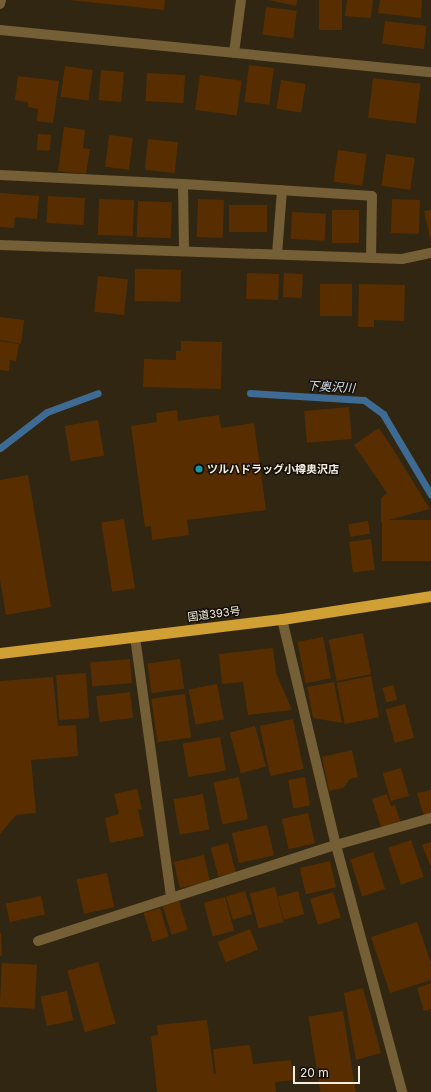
<!DOCTYPE html>
<meta charset="utf-8">
<style>
body{margin:0}
#map{position:relative;width:431px;height:1092px;overflow:hidden;background:#312611;font-family:Inter,"Noto Sans JP",sans-serif}
div>[style]{position:absolute}
[style*='--x']{left:calc(var(--x)*1px);top:calc(var(--y)*1px);width:calc(var(--w)*1px);rotate:calc(var(--a)*1deg)}
.stream>*{height:7px;margin:-3.5px;padding:0 3.5px;transform-origin:3.5px;border-radius:3.5px;background:#3e6b94}
.building>*{inset:0;background:#582e00;transform-origin:0 0}
.service>*{height:10px;margin:-5px;padding:0 5px;transform-origin:5px;border-radius:5px;background:#745f36}
.minor>*{height:10px;margin:-5px;padding:0 5px;transform-origin:5px;border-radius:5px;background:#745f36}
.trunk>*{height:11px;margin:-5.5px;padding:0 5.5px;transform-origin:5.5px;border-radius:5.5px;background:#d0a034}
.dots>*{width:11px;height:11px;translate:-50% -50%;box-sizing:border-box;border:2px solid #151007;border-radius:50%}
span{translate:-50% -50%;white-space:nowrap;text-align:center;line-height:1.15;-webkit-text-stroke:3px #151007;paint-order:stroke}
.poi-label{font-size:11px;color:#f5ede0;font-weight:700}
.left{translate:0 -50%;text-align:left}
.street-label{font-size:11px;color:#f5ede0}
.water-label{font-size:12px;color:#d7e4f1;font-style:italic}
.scale{position:absolute;left:293px;top:1066px;width:67px;height:18px;box-sizing:border-box;border:2px solid #f5ede0;border-top:0;padding-left:5px;font-size:12px;line-height:14px;white-space:nowrap;color:#f5ede0;-webkit-text-stroke:3px #151007;paint-order:stroke}
</style>
<div id="map">
<div class="stream">
<i style="--x:250;--y:393;--w:114;--a:3.5"></i>
<i style="--x:364;--y:400;--w:24;--a:36"></i>
<i style="--x:383;--y:414;--w:94;--a:59.3"></i>
<i style="--x:0;--y:448;--w:59;--a:-37.5"></i>
<i style="--x:47;--y:412;--w:54;--a:-20.4"></i>
</div>
<div class="building">
<i style="clip-path:polygon(69px 0,165px 0,164px 10px)"></i>
<i style="clip-path:polygon(268px 0,297px 0,296px 6px)"></i>
<i style="left:319px;top:0;width:23px;height:30px"></i>
<i style="clip-path:polygon(347px 0,373px 0,371px 18px,345px 16px)"></i>
<i style="clip-path:polygon(380px 0,422px 0,421px 18px,378px 13px)"></i>
<i style="left:266px;top:7px;width:31px;height:28px;rotate:7deg"></i>
<i style="left:385px;top:21px;width:42px;height:23px;rotate:7deg"></i>
<i style="left:249px;top:65px;width:25px;height:37px;rotate:7deg"></i>
<i style="left:65px;top:66px;width:28px;height:31px;rotate:8deg"></i>
<i style="left:101px;top:70px;width:23px;height:30px;rotate:5deg"></i>
<i style="left:147px;top:73px;width:38px;height:28px;rotate:3deg"></i>
<i style="left:200px;top:75px;width:42px;height:35px;rotate:8deg"></i>
<i style="clip-path:polygon(18px 76px,59px 81px,53px 123px,37px 121px,38px 109px,28px 107px,28px 102px,15px 100px)"></i>
<i style="left:373px;top:78px;width:48px;height:40px;rotate:7deg"></i>
<i style="left:281px;top:80px;width:25px;height:29px;rotate:9deg"></i>
<i style="clip-path:polygon(64px 127px,85px 130px,83px 148px,90px 149px,86px 174px,58px 171px)"></i>
<i style="left:38px;top:134px;width:13px;height:16px;rotate:4deg"></i>
<i style="left:109px;top:135px;width:24px;height:32px;rotate:7deg"></i>
<i style="left:148px;top:139px;width:30px;height:31px;rotate:6deg"></i>
<i style="left:338px;top:150px;width:29px;height:32px;rotate:8deg"></i>
<i style="left:386px;top:154px;width:29px;height:32px;rotate:8deg"></i>
<i style="clip-path:polygon(0 193px,39px 196px,37px 219px,15px 217px,14px 228px,0 227px)"></i>
<i style="left:48px;top:196px;width:37px;height:27px;rotate:3deg"></i>
<i style="left:99px;top:199px;width:35px;height:36px;rotate:2deg"></i>
<i style="left:198px;top:199px;width:26px;height:38px;rotate:2deg"></i>
<i style="left:392px;top:199px;width:28px;height:34px;rotate:2deg"></i>
<i style="left:138px;top:201px;width:34px;height:36px;rotate:2deg"></i>
<i style="left:229px;top:205px;width:38px;height:27px"></i>
<i style="left:332px;top:210px;width:27px;height:33px"></i>
<i style="clip-path:polygon(431px 210px,431px 237px,430px 238px,424px 211px)"></i>
<i style="left:292px;top:212px;width:34px;height:27px;rotate:3deg"></i>
<i style="left:135px;top:269px;width:46px;height:32px;rotate:1deg"></i>
<i style="left:247px;top:273px;width:32px;height:26px;rotate:2deg"></i>
<i style="left:284px;top:273px;width:19px;height:24px;rotate:3deg"></i>
<i style="left:98px;top:276px;width:30px;height:36px;rotate:6deg"></i>
<i style="left:320px;top:284px;width:32px;height:32px"></i>
<i style="clip-path:polygon(359px 284px,405px 285px,404px 321px,374px 320px,374px 327px,358px 327px)"></i>
<i style="clip-path:polygon(0 317px,24px 320px,21px 344px,0 340px)"></i>
<i style="clip-path:polygon(0 341px,19px 344px,16px 361px,10px 360px,9px 371px,0 370px)"></i>
<i style="clip-path:polygon(181px 341px,222px 342px,221px 389px,143px 387px,144px 359px,176px 360px,176px 351px,181px 351px)"></i>
<i style="left:349px;top:407px;width:32px;height:45px;rotate:85deg"></i>
<i style="clip-path:polygon(177px 410px,178px 421px,219px 415px,221px 428px,254px 423px,266px 510px,187px 520px,189px 535px,152px 540px,151px 526px,145px 527px,131px 426px,157px 422px,156px 413px)"></i>
<i style="left:98px;top:420px;width:36px;height:34px;rotate:80deg"></i>
<i style="clip-path:polygon(379px 428px,391px 446px,430px 509px,381px 522px,381px 498px,387px 493px,354px 445px)"></i>
<i style="clip-path:polygon(28px 475px,51px 607px,6px 615px,0 580px,0 480px)"></i>
<i style="left:124px;top:519px;width:70px;height:23px;rotate:81deg"></i>
<i style="left:431px;top:520px;width:41px;height:49px;rotate:90deg"></i>
<i style="left:368px;top:521px;width:13px;height:20px;rotate:81deg"></i>
<i style="left:371px;top:539px;width:31px;height:22px;rotate:83deg"></i>
<i style="left:363px;top:633px;width:42px;height:35px;rotate:79deg"></i>
<i style="left:323px;top:637px;width:42px;height:26px;rotate:79deg"></i>
<i style="clip-path:polygon(273px 648px,276px 673px,292px 710px,248px 715px,243px 682px,222px 684px,219px 654px)"></i>
<i style="left:130px;top:659px;width:24px;height:40px;rotate:85deg"></i>
<i style="left:180px;top:659px;width:30px;height:33px;rotate:82deg"></i>
<i style="left:86px;top:673px;width:45px;height:30px;rotate:86deg"></i>
<i style="left:371px;top:676px;width:42px;height:35px;rotate:79deg"></i>
<i style="clip-path:polygon(53px 677px,58px 726px,76px 725px,78px 756px,31px 760px,36px 813px,16px 815px,0 834px,0 681px)"></i>
<i style="clip-path:polygon(334px 682px,342px 723px,313px 718px,307px 687px)"></i>
<i style="left:217px;top:684px;width:36px;height:29px;rotate:79deg"></i>
<i style="left:393px;top:685px;width:15px;height:11px;rotate:74deg"></i>
<i style="left:130px;top:692px;width:26px;height:34px;rotate:83deg"></i>
<i style="left:185px;top:694px;width:44px;height:34px;rotate:82deg"></i>
<i style="left:405px;top:704px;width:35px;height:20px;rotate:75deg"></i>
<i style="left:293px;top:719px;width:51px;height:34px;rotate:78deg"></i>
<i style="left:255px;top:726px;width:42px;height:26px;rotate:75deg"></i>
<i style="left:220px;top:737px;width:34px;height:38px;rotate:80deg"></i>
<i style="clip-path:polygon(352px 750px,358px 777px,350px 779px,343px 788px,329px 791px,322px 757px)"></i>
<i style="left:401px;top:768px;width:29px;height:19px;rotate:74deg"></i>
<i style="left:239px;top:777px;width:43px;height:26px;rotate:78deg"></i>
<i style="left:305px;top:777px;width:29px;height:17px;rotate:80deg"></i>
<i style="clip-path:polygon(137px 789px,142px 809px,127px 812px,138px 810px,144px 836px,110px 843px,105px 818px,119px 814px,114px 794px)"></i>
<i style="clip-path:polygon(431px 790px,431px 814px,424px 816px,417px 793px)"></i>
<i style="left:203px;top:794px;width:36px;height:30px;rotate:80deg"></i>
<i style="clip-path:polygon(387px 794px,391px 806px,395px 805px,401px 823px,382px 830px,372px 799px)"></i>
<i style="left:308px;top:813px;width:31px;height:27px;rotate:77deg"></i>
<i style="left:267px;top:825px;width:31px;height:36px;rotate:77deg"></i>
<i style="left:411px;top:840px;width:39px;height:24px;rotate:71deg"></i>
<i style="clip-path:polygon(431px 842px,431px 867px,422px 845px)"></i>
<i style="left:228px;top:843px;width:30px;height:18px;rotate:75deg"></i>
<i style="left:373px;top:852px;width:39px;height:24px;rotate:72deg"></i>
<i style="left:204px;top:855px;width:27px;height:31px;rotate:77deg"></i>
<i style="left:330px;top:861px;width:27px;height:31px;rotate:77deg"></i>
<i style="left:107px;top:873px;width:35px;height:31px;rotate:78deg"></i>
<i style="left:275px;top:887px;width:36px;height:26px;rotate:76deg"></i>
<i style="left:245px;top:891px;width:24px;height:20px;rotate:73deg"></i>
<i style="left:298px;top:891px;width:24px;height:21px;rotate:75deg"></i>
<i style="left:333px;top:892px;width:27px;height:24px;rotate:73deg"></i>
<i style="left:41px;top:896px;width:19px;height:36px;rotate:78deg"></i>
<i style="left:225px;top:897px;width:35px;height:22px;rotate:75deg"></i>
<i style="left:179px;top:901px;width:30px;height:17px;rotate:73deg"></i>
<i style="left:160px;top:908px;width:30px;height:17px;rotate:73deg"></i>
<i style="clip-path:polygon(417px 922px,431px 963px,431px 980px,390px 993px,371px 937px)"></i>
<i style="left:250px;top:929px;width:22px;height:35px;rotate:68deg"></i>
<i style="clip-path:polygon(0 933px,1px 933px,2px 956px,0 956px)"></i>
<i style="left:98px;top:962px;width:64px;height:32px;rotate:74deg"></i>
<i style="left:2px;top:963px;width:35px;height:44px;rotate:3deg"></i>
<i style="clip-path:polygon(431px 983px,431px 1009px,424px 1011px,417px 988px)"></i>
<i style="clip-path:polygon(363px 988px,381px 1053px,356px 1060px,344px 993px)"></i>
<i style="left:67px;top:991px;width:30px;height:27px;rotate:78deg"></i>
<i style="left:343px;top:1011px;width:82px;height:35px;rotate:81deg"></i>
<i style="clip-path:polygon(207px 1020px,214px 1074px,216px 1074px,213px 1049px,250px 1045px,253px 1064px,291px 1060px,294px 1080px,275px 1082px,276px 1092px,157px 1092px,151px 1036px,158px 1035px,157px 1025px)"></i>
</div>
<div class="service">
<i style="--x:38;--y:941;--w:313;--a:-17.9"></i>
</div>
<div class="minor">
<i style="--x:0;--y:4;--w:4;--a:-76"></i>
<i style="--x:0;--y:30;--w:433;--a:5.6"></i>
<i style="--x:234;--y:53;--w:53;--a:-82.5"></i>
<i style="--x:0;--y:175;--w:183;--a:2.8"></i>
<i style="--x:183;--y:184;--w:66;--a:89.1"></i>
<i style="--x:183;--y:184;--w:189;--a:3.6"></i>
<i style="--x:372;--y:196;--w:62;--a:90.9"></i>
<i style="--x:0;--y:245;--w:402;--a:2"></i>
<i style="--x:402;--y:259;--w:30;--a:-12"></i>
<i style="--x:277;--y:254;--w:64;--a:-85.5"></i>
<i style="--x:282;--y:619;--w:232;--a:76.6"></i>
<i style="--x:336;--y:845;--w:256;--a:75"></i>
<i style="--x:135;--y:637;--w:262;--a:82.1"></i>
<i style="--x:336;--y:845;--w:99;--a:-15.9"></i>
</div>
<div class="trunk">
<i style="--x:0;--y:653;--w:284;--a:-6.9"></i>
<i style="--x:282;--y:619;--w:151;--a:-8.8"></i>
</div>
<div class="dots">
<i style="left:199px;top:469px;background:#0f9aa8"></i>
</div>
<div class="poi-label">
<span class="left" style="left:207px;top:469px">ツルハドラッグ小樽奥沢店</span>
</div>
<div class="street-label">
<span style="left:214px;top:614px;rotate:-7deg">国道393号</span>
</div>
<div class="water-label">
<span style="left:331px;top:387px;rotate:3deg">下奥沢川</span>
</div>
<div class="scale">20 m</div>
</div>
